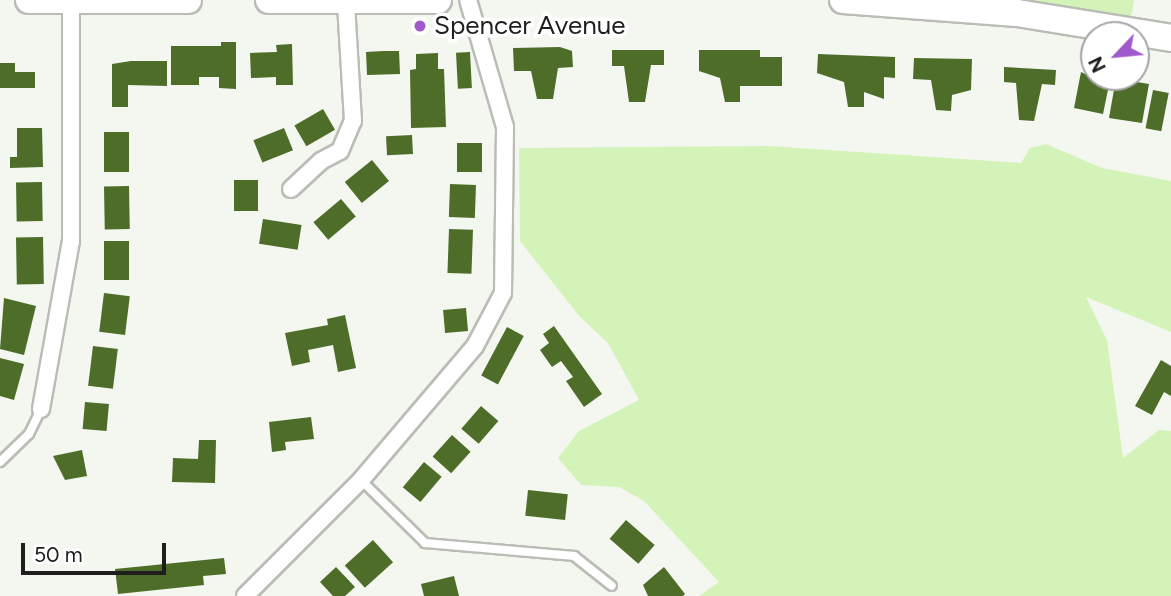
<!DOCTYPE html>
<style>
body{margin:0}
#map{position:relative;width:1171px;height:596px;overflow:hidden;background:#f3f7ef;font-family:Figtree,sans-serif}
div>[style]{position:absolute}
[style*='--x']{left:calc(var(--x)*1px);top:calc(var(--y)*1px);width:calc(var(--w)*1px);rotate:calc(var(--a)*1deg)}
.green>*{inset:0;background:#d4f3b9}
.building>*{inset:0;background:#4d6d29;transform-origin:0 0}
.roads{filter:drop-shadow(2px 0 #babdb6) drop-shadow(-2px 0 #babdb6) drop-shadow(0 2px #babdb6) drop-shadow(0 -2px #babdb6)}
.service>*{height:8px;margin:-4px;padding:0 4px;transform-origin:4px;border-radius:4px;background:#fff}
.minor>*{height:16px;margin:-8px;padding:0 8px;transform-origin:8px;border-radius:8px;background:#fff}
.trunk>*{height:26px;margin:-13px;padding:0 13px;transform-origin:13px;border-radius:13px;background:#fff}
.dots>*{width:19px;height:19px;translate:-50% -50%;box-sizing:border-box;border:4px solid #fff;border-radius:50%}
span{translate:-50% -50%;white-space:nowrap;text-align:center;line-height:1.15;-webkit-text-stroke:7px #fff;paint-order:stroke}
.poi-label{font-size:26px;color:#1e1f1d}
.left{translate:0 -50%;text-align:left}
.north{position:absolute;left:1080px;top:21px;width:70px;height:70px;box-sizing:border-box;background:#fff;border:2px solid #a5a5a5;border-radius:50%;rotate:244deg;font-size:19px;font-weight:700;line-height:28px;text-align:center;color:#1e1f1d}
.north::after{content:'';display:block;margin:auto;width:24px;height:32px;background:#a15acd;clip-path:polygon(50% 0,100% 100%,50% 72%,0 100%)}
.scale{position:absolute;left:21px;top:543px;width:145px;height:32px;box-sizing:border-box;border:4px solid #1e1f1d;border-top:0;padding-left:9px;font-size:21px;line-height:24px;white-space:nowrap;color:#1e1f1d;-webkit-text-stroke:5px #fff;paint-order:stroke}
</style>
<div id="map">
<div class="green">
<i style="clip-path:polygon(983px 0,1134px 0,1131px 18px)"></i>
<i style="clip-path:polygon(1046px 144px,1102px 168px,1171px 181px,1171px 332px,1086px 297px,1107px 340px,1123px 458px,1159px 430px,1171px 431px,1171px 596px,699px 596px,719px 582px,644px 501px,619px 487px,581px 485px,558px 458px,579px 431px,639px 400px,608px 343px,580px 317px,520px 241px,519px 148px,769px 146px,1021px 163px,1030px 148px)"></i>
</div>
<div class="building">
<i style="clip-path:polygon(221px 42px,236px 42px,236px 89px,219px 88px,219px 77px,199px 77px,199px 85px,171px 85px,171px 46px,221px 46px)"></i>
<i style="clip-path:polygon(292px 44px,293px 85px,276px 85px,276px 77px,251px 78px,250px 53px,277px 52px,276px 45px)"></i>
<i style="clip-path:polygon(560px 47px,572px 51px,573px 67px,558px 68px,553px 99px,537px 99px,531px 71px,514px 71px,513px 48px)"></i>
<i style="clip-path:polygon(612px 50px,664px 50px,664px 65px,651px 65px,645px 102px,629px 102px,624px 66px,612px 66px)"></i>
<i style="clip-path:polygon(699px 50px,760px 50px,760px 57px,782px 57px,782px 86px,740px 86px,740px 102px,725px 102px,720px 78px,699px 71px)"></i>
<i style="clip-path:polygon(383px 51px,399px 51px,400px 74px,367px 75px,366px 52px)"></i>
<i style="left:470px;top:52px;width:36px;height:14px;rotate:87deg"></i>
<i style="clip-path:polygon(438px 53px,438px 69px,444px 69px,446px 127px,411px 128px,410px 70px,416px 69px,416px 54px)"></i>
<i style="clip-path:polygon(818px 54px,895px 57px,895px 78px,884px 77px,884px 99px,864px 92px,864px 107px,848px 107px,844px 82px,817px 73px)"></i>
<i style="clip-path:polygon(914px 58px,972px 59px,971px 90px,952px 95px,951px 111px,936px 110px,931px 80px,913px 79px)"></i>
<i style="clip-path:polygon(131px 61px,167px 61px,167px 86px,128px 85px,128px 107px,112px 107px,112px 64px)"></i>
<i style="clip-path:polygon(0 63px,15px 63px,15px 72px,35px 72px,35px 88px,0 88px)"></i>
<i style="clip-path:polygon(1004px 67px,1056px 70px,1055px 85px,1042px 84px,1034px 121px,1019px 120px,1016px 83px,1004px 82px)"></i>
<i style="clip-path:polygon(1081px 72px,1109px 85px,1103px 114px,1074px 108px)"></i>
<i style="clip-path:polygon(1125px 80px,1149px 84px,1142px 123px,1109px 118px,1115px 84px,1124px 86px)"></i>
<i style="left:1153px;top:90px;width:16px;height:39px;rotate:11deg"></i>
<i style="left:323px;top:109px;width:24px;height:33px;rotate:60deg"></i>
<i style="clip-path:polygon(17px 128px,42px 128px,43px 167px,10px 168px,10px 157px,17px 157px)"></i>
<i style="left:284px;top:128px;width:24px;height:33px;rotate:68deg"></i>
<i style="left:104px;top:132px;width:25px;height:40px"></i>
<i style="left:412px;top:135px;width:19px;height:26px;rotate:87deg"></i>
<i style="left:457px;top:143px;width:25px;height:29px"></i>
<i style="left:372px;top:160px;width:27px;height:35px;rotate:51deg"></i>
<i style="left:234px;top:180px;width:24px;height:31px"></i>
<i style="left:42px;top:182px;width:39px;height:26px;rotate:89deg"></i>
<i style="left:450px;top:184px;width:26px;height:33px;rotate:2deg"></i>
<i style="left:129px;top:186px;width:43px;height:25px;rotate:89deg"></i>
<i style="left:341px;top:199px;width:23px;height:36px;rotate:50deg"></i>
<i style="left:263px;top:219px;width:39px;height:25px;rotate:9deg"></i>
<i style="left:449px;top:229px;width:24px;height:44px;rotate:2deg"></i>
<i style="left:43px;top:237px;width:47px;height:27px;rotate:89deg"></i>
<i style="left:104px;top:241px;width:25px;height:39px"></i>
<i style="left:104px;top:293px;width:26px;height:39px;rotate:7deg"></i>
<i style="clip-path:polygon(4px 298px,36px 306px,24px 355px,0 349px)"></i>
<i style="left:466px;top:308px;width:23px;height:23px;rotate:85deg"></i>
<i style="clip-path:polygon(345px 315px,356px 368px,338px 372px,333px 345px,308px 350px,310px 362px,292px 366px,285px 333px,328px 325px,327px 319px)"></i>
<i style="clip-path:polygon(554px 326px,602px 394px,584px 407px,566px 381px,573px 377px,561px 361px,552px 367px,540px 350px,549px 343px,543px 334px)"></i>
<i style="left:507px;top:327px;width:19px;height:55px;rotate:28deg"></i>
<i style="left:93px;top:346px;width:25px;height:40px;rotate:7deg"></i>
<i style="clip-path:polygon(0 358px,24px 364px,14px 400px,0 396px)"></i>
<i style="clip-path:polygon(1161px 360px,1171px 366px,1171px 396px,1164px 392px,1152px 415px,1135px 406px)"></i>
<i style="left:85px;top:402px;width:24px;height:27px;rotate:5deg"></i>
<i style="left:481px;top:406px;width:23px;height:30px;rotate:41deg"></i>
<i style="clip-path:polygon(311px 417px,314px 439px,285px 442px,286px 450px,272px 452px,269px 422px)"></i>
<i style="left:452px;top:435px;width:25px;height:29px;rotate:42deg"></i>
<i style="clip-path:polygon(199px 440px,216px 440px,215px 483px,172px 482px,173px 458px,198px 459px)"></i>
<i style="clip-path:polygon(82px 450px,87px 476px,65px 480px,53px 456px)"></i>
<i style="left:424px;top:462px;width:23px;height:33px;rotate:40deg"></i>
<i style="left:528px;top:490px;width:40px;height:26px;rotate:6deg"></i>
<i style="left:626px;top:520px;width:38px;height:25px;rotate:41deg"></i>
<i style="left:373px;top:540px;width:30px;height:38px;rotate:48deg"></i>
<i style="clip-path:polygon(224px 558px,226px 574px,203px 576px,204px 585px,118px 594px,115px 569px)"></i>
<i style="clip-path:polygon(336px 567px,355px 587px,345px 596px,333px 596px,320px 582px)"></i>
<i style="clip-path:polygon(664px 567px,685px 594px,683px 596px,648px 596px,643px 585px)"></i>
<i style="clip-path:polygon(454px 576px,459px 596px,424px 596px,421px 584px)"></i>
</div>
<div class="roads">
<div class="service">
<i style="--x:0;--y:462;--w:40;--a:-44"></i>
<i style="--x:29;--y:434;--w:28;--a:-64"></i>
<i style="--x:361;--y:480;--w:90;--a:44.5"></i>
<i style="--x:425;--y:543;--w:150;--a:5"></i>
<i style="--x:574;--y:556;--w:48;--a:38.3"></i>
</div>
<div class="minor">
<i style="--x:291;--y:189;--w:41;--a:-43"></i>
<i style="--x:321;--y:161;--w:21;--a:-28"></i>
<i style="--x:340;--y:151;--w:33;--a:-67"></i>
<i style="--x:353;--y:121;--w:119;--a:-93.4"></i>
<i style="--x:41;--y:409;--w:171;--a:-79.9"></i>
<i style="--x:71;--y:241;--w:240;--a:-90"></i>
<i style="--x:245;--y:596;--w:164;--a:-45"></i>
<i style="--x:361;--y:480;--w:176;--a:-49.6"></i>
<i style="--x:475;--y:346;--w:60;--a:-62.2"></i>
<i style="--x:503;--y:293;--w:166;--a:-89.3"></i>
<i style="--x:505;--y:127;--w:132;--a:-106.2"></i>
</div>
<div class="trunk">
<i style="--x:29;--y:0;--w:159;--a:0"></i>
<i style="--x:269;--y:0;--w:169;--a:0"></i>
<i style="--x:843;--y:0;--w:174;--a:4.3"></i>
<i style="--x:1017;--y:13;--w:156;--a:9.2"></i>
</div>
</div>
<div class="dots">
<i style="left:420px;top:26px;background:#a15acd"></i>
</div>
<div class="poi-label">
<span class="left" style="left:434px;top:26px">Spencer Avenue</span>
</div>
<div class="north">N</div>
<div class="scale">50 m</div>
</div>
